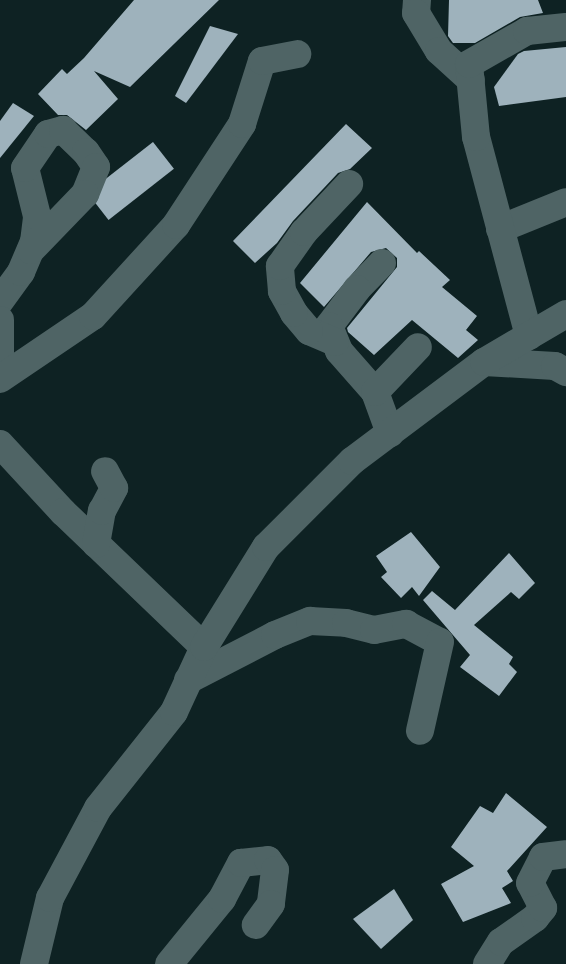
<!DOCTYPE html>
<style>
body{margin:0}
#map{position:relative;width:566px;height:964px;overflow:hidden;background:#0e2223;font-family:"Exo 2",sans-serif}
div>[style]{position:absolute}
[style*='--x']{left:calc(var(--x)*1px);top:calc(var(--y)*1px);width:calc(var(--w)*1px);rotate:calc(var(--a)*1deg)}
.building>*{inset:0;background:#9eb2bc;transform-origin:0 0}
.street>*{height:28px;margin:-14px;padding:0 14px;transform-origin:14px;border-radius:14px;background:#4f6465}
span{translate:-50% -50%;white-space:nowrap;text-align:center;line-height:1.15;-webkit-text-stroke:5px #05191a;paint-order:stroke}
</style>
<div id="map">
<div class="building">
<i style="clip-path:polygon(134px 0,219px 0,130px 87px,94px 71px,118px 99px,86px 130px,67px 115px,58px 115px,38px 94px,62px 69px,67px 74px,84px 58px)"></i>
<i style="clip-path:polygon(449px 0,538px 0,543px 13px,520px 17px,475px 43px,453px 43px,448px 36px)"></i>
<i style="clip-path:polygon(210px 26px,238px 34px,186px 103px,175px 96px)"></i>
<i style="clip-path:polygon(566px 47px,566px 97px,499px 106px,494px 87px,518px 54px,524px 51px)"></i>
<i style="clip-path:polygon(13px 103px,34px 116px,0 158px,0 121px)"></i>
<i style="clip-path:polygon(346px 124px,372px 148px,350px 169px,338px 173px,293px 221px,277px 243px,255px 263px,233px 241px)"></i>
<i style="left:153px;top:142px;width:34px;height:83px;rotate:52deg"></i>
<i style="clip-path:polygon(367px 202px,417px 253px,419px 251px,450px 280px,442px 287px,477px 316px,466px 330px,478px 340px,458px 358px,412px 320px,374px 355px,348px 332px,347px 328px,397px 267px,397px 258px,386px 248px,371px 252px,324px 307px,300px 283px)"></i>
<i style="clip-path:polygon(411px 532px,440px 567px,419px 596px,412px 587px,401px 598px,381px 577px,387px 572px,376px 556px)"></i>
<i style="clip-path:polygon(509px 553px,535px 583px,519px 599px,511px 592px,474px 625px,513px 657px,509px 664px,517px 672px,499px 696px,460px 667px,470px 655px,423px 600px,432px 591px,455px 610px)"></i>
<i style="clip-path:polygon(506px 793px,547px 827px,507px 871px,513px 881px,502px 888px,511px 903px,463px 922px,441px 884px,474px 866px,451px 847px,480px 806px,493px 813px)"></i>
<i style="clip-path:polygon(394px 889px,413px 920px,381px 949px,353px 919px)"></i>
</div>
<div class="street">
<i style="--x:417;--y:0;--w:13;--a:94"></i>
<i style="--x:416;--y:13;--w:44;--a:58.8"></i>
<i style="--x:439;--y:51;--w:43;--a:42.2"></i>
<i style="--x:500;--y:229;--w:71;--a:-22.2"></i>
<i style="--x:382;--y:263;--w:36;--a:134"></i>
<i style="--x:357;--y:289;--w:46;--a:127.1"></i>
<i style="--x:329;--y:326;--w:27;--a:68"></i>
<i style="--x:339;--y:351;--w:55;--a:48.7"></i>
<i style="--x:375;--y:392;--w:44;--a:69.9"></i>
<i style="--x:0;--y:301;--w:36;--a:-54"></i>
<i style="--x:21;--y:272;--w:33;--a:-67"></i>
<i style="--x:34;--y:242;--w:26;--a:-83"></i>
<i style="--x:37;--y:216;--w:49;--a:-104"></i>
<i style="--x:25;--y:168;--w:41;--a:-55.9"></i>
<i style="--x:48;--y:134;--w:16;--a:-15"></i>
<i style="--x:63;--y:130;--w:32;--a:44"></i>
<i style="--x:86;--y:152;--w:18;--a:56"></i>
<i style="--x:96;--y:167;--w:29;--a:112"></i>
<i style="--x:85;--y:194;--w:78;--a:134"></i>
<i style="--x:0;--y:320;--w:52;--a:90"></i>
<i style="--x:529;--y:336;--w:206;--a:-104.9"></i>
<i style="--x:476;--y:137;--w:73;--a:-95.5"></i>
<i style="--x:469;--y:64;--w:67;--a:-29.6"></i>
<i style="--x:527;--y:31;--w:39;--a:-6"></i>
<i style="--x:335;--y:342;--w:28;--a:-157"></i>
<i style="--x:309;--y:331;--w:23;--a:-130"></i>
<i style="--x:294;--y:313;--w:25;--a:-119"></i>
<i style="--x:282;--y:291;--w:25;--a:-95"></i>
<i style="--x:280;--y:266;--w:42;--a:-54.8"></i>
<i style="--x:304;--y:232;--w:66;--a:-46.8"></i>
<i style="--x:484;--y:362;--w:71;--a:3.2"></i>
<i style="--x:555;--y:366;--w:13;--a:29"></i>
<i style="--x:0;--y:379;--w:112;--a:-34.1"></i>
<i style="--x:93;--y:316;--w:123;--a:-47.6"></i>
<i style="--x:176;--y:225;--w:121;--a:-56.8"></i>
<i style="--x:242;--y:124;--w:66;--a:-72.4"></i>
<i style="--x:262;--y:61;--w:36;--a:-11"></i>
<i style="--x:375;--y:392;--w:62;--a:-46.3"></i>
<i style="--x:0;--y:444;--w:93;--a:47.2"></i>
<i style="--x:63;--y:512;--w:195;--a:43.8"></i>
<i style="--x:96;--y:544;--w:34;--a:-80"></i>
<i style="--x:102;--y:511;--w:26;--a:-62"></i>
<i style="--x:114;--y:488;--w:19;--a:-118"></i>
<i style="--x:188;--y:680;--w:98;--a:-27.3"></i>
<i style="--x:275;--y:635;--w:38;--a:-22"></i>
<i style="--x:310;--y:621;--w:36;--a:3"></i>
<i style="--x:346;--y:623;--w:29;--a:14"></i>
<i style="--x:374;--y:630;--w:33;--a:-11"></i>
<i style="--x:406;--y:624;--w:38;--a:28"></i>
<i style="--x:440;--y:642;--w:91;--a:102.7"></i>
<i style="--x:34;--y:964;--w:68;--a:-76.4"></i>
<i style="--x:50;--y:898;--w:102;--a:-61.9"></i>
<i style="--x:98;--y:808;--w:122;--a:-51.6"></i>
<i style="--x:174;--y:712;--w:72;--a:-65.2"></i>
<i style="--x:204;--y:647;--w:118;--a:-58.2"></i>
<i style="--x:266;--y:547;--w:122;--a:-45"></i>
<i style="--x:352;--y:461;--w:165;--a:-36.9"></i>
<i style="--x:484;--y:362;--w:95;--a:-30.3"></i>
<i style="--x:169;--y:964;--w:84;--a:-50.8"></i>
<i style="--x:222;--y:899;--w:41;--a:-62.2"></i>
<i style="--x:241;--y:863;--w:27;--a:-6"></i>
<i style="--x:268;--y:860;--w:12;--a:55"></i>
<i style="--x:275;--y:870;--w:34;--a:97"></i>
<i style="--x:271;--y:904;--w:26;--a:126"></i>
<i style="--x:487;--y:964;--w:26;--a:-58"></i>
<i style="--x:501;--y:942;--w:42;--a:-35.2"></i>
<i style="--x:535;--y:918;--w:13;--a:-51"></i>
<i style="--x:543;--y:908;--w:28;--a:-117"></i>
<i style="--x:530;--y:883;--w:29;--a:-63"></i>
<i style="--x:543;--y:857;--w:23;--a:-7"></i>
</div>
</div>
